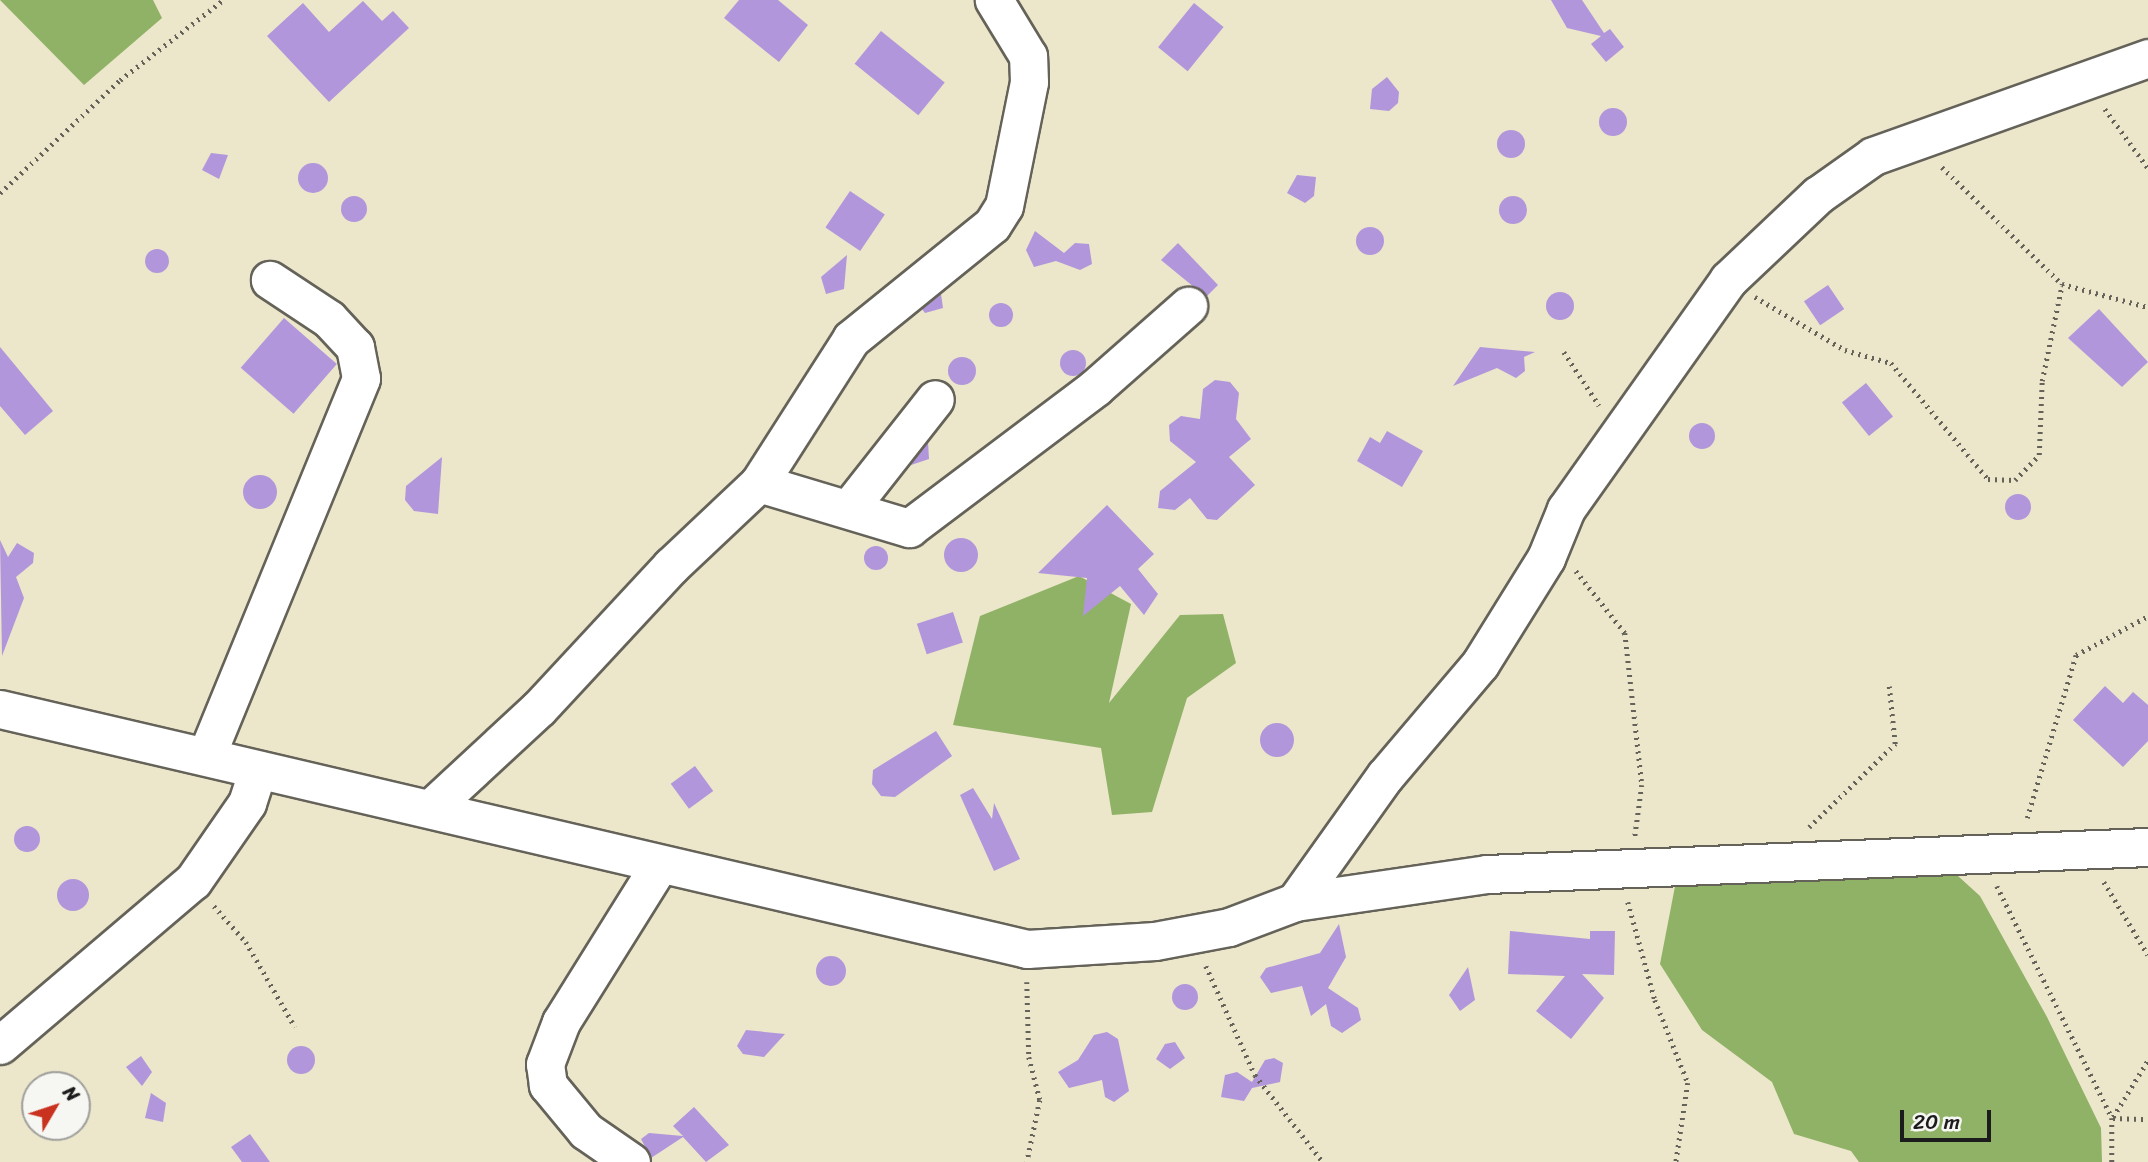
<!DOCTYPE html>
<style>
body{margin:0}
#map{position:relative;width:2148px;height:1162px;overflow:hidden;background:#ece6cb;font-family:Sriracha,sans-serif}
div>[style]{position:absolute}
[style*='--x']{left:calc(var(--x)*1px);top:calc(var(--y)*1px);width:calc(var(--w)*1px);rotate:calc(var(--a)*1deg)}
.forest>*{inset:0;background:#90b266}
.building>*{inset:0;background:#b296db;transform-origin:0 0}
.round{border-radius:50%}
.path>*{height:4.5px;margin-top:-2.25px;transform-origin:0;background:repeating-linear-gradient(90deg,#656359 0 2px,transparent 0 7px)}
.roads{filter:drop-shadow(2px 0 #656359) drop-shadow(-2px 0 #656359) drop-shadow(0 2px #656359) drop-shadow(0 -2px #656359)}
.minor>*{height:37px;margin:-18.5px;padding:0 18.5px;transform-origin:18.5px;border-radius:18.5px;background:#fff}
span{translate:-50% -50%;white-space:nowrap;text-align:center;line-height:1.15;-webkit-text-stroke:5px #f6f6f2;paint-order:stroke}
.north{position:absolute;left:21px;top:1071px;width:70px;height:70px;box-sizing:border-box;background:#f6f6f2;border:2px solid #9f9f9c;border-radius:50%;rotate:51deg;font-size:19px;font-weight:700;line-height:28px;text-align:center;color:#1c1c1c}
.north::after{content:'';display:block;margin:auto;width:24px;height:32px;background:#c8321e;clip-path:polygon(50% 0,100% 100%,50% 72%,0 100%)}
.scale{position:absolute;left:1900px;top:1110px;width:91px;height:32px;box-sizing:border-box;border:4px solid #1c1c1c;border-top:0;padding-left:9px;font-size:21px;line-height:24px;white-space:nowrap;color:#1c1c1c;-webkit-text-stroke:5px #f6f6f2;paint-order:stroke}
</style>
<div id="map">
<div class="forest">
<i style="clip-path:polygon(0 0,153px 0,162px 18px,84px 85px)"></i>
<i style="clip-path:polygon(1079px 576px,1131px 604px,1109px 703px,1180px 615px,1223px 614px,1236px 663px,1187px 698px,1152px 812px,1112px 815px,1101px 748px,953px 725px,980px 616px)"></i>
<i style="clip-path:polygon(1947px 866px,1980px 896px,2047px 1017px,2101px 1128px,2102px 1162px,1859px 1162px,1851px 1151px,1794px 1134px,1772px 1082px,1702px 1030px,1660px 964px,1677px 876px)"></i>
</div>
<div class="building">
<i style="clip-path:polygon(739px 0,778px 0,808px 25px,779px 62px,724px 18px)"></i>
<i style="clip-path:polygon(1551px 0,1582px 0,1604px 33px,1610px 29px,1624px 47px,1606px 62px,1591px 44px,1601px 36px,1567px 28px)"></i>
<i style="clip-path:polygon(363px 1px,382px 21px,393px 11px,409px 28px,329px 102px,267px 36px,303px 3px,329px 32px)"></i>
<i style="left:1194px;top:3px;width:38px;height:57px;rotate:39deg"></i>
<i style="left:881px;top:31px;width:82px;height:42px;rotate:39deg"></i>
<i style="clip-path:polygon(1387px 77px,1399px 92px,1398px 103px,1389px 111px,1370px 109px,1372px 89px)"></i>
<i class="round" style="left:1599px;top:108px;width:28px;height:28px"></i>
<i class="round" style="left:1497px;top:130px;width:28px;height:28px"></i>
<i style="clip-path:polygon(211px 153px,228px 155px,219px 179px,202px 170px)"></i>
<i class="round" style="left:298px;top:163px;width:30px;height:30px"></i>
<i style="clip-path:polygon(1297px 175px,1316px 177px,1314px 196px,1305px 203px,1287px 193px)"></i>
<i style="left:850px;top:191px;width:42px;height:44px;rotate:34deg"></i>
<i class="round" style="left:1499px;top:196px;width:28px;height:28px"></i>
<i class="round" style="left:341px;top:196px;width:26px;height:26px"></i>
<i class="round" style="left:1356px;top:227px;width:28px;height:28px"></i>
<i style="clip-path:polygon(1035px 231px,1064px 253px,1075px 243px,1089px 244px,1092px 264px,1080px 270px,1056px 261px,1034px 267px,1026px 250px)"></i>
<i style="clip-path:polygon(1178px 243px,1218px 285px,1206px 297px,1161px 260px)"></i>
<i class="round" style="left:145px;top:249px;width:24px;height:24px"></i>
<i style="clip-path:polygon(847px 255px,844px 289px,826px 294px,821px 277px)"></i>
<i style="left:1828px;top:285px;width:29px;height:29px;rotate:56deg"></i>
<i class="round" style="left:1546px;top:292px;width:28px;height:28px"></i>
<i style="clip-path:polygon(941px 294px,943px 308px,925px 313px,922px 309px)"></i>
<i class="round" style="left:989px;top:303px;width:24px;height:24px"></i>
<i style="clip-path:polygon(2099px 309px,2148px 362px,2122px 387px,2068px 338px)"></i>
<i style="left:284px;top:318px;width:70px;height:66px;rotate:41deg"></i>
<i style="clip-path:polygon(0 347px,53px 411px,25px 435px,0 406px)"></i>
<i style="clip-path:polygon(1480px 347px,1490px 348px,1535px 352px,1524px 357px,1525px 371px,1516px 378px,1497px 368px,1453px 386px)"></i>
<i class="round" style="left:1060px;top:350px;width:26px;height:26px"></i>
<i class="round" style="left:948px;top:357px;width:28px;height:28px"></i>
<i style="clip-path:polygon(1215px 380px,1230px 382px,1239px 393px,1236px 419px,1251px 439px,1229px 457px,1255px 485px,1217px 520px,1207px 519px,1190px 498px,1175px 510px,1158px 508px,1160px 491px,1196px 462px,1170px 441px,1169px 425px,1181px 416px,1200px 419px,1203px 389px)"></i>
<i style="left:1866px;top:383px;width:43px;height:31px;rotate:51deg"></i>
<i class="round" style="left:1689px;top:423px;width:26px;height:26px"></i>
<i style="clip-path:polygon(1387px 431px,1423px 451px,1402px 487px,1357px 461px,1370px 437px,1380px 443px)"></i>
<i style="clip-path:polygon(928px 442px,929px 459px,911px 465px,910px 464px)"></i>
<i style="clip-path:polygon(442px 457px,438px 514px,414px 511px,405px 500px,406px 486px)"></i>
<i class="round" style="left:243px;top:475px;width:34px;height:34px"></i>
<i class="round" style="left:2005px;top:494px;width:26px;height:26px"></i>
<i style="clip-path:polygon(1107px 505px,1154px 554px,1138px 569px,1158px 594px,1144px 615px,1120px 586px,1083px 616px,1087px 578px,1038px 573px)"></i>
<i class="round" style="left:944px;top:538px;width:34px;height:34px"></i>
<i style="clip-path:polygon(0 540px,8px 557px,17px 543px,34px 553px,33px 563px,16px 577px,24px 598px,2px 656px)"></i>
<i class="round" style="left:864px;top:546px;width:24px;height:24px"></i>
<i style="left:953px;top:612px;width:32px;height:38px;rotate:72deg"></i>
<i style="clip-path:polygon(2105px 686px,2123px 703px,2133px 692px,2148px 705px,2148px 741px,2123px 767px,2073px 720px)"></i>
<i class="round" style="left:1260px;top:723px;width:34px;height:34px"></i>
<i style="clip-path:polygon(936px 731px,952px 756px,895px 797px,881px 796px,872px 784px,873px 770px)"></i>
<i style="left:695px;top:766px;width:31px;height:30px;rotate:54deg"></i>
<i style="clip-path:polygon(973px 788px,992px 819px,994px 803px,1020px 859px,994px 871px,960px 795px)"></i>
<i class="round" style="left:14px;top:826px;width:26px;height:26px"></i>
<i class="round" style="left:57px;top:879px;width:32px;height:32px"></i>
<i style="clip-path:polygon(1339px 924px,1346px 957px,1328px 988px,1358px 1008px,1361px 1020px,1342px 1033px,1331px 1026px,1326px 1004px,1311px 1016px,1302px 986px,1271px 993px,1260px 977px,1266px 968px,1320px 953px)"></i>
<i style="clip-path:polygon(1510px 931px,1590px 939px,1590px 931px,1615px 931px,1614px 975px,1582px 974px,1604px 998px,1571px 1039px,1536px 1011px,1565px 976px,1508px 974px)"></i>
<i class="round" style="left:816px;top:956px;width:30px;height:30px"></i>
<i style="clip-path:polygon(1468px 967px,1475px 1000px,1460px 1011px,1449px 995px)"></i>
<i class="round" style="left:1172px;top:984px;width:26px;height:26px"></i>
<i style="clip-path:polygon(746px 1030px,785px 1034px,764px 1057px,743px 1054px,737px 1046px)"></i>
<i style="clip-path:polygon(1107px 1032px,1118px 1039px,1129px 1091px,1114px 1102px,1105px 1097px,1102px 1080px,1069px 1088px,1058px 1072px,1078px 1060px,1094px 1035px)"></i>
<i style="clip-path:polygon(1175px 1042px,1185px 1058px,1170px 1069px,1156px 1059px,1165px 1044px)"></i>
<i class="round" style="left:287px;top:1046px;width:28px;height:28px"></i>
<i style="clip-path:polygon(141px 1056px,152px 1072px,142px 1086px,126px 1067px)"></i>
<i style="clip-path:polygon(1274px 1058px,1283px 1063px,1280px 1082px,1252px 1088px,1244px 1101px,1221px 1097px,1225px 1075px,1237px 1072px,1252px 1082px,1265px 1060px)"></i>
<i style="clip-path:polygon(151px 1093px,166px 1103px,163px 1122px,145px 1118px)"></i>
<i style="clip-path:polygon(694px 1107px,729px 1145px,706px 1162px,683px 1137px,651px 1158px,641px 1139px,649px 1133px,683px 1136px,673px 1126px)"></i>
<i style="clip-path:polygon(250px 1134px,270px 1162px,242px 1162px,231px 1147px)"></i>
</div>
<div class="path">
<i style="--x:2105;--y:109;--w:73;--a:53.9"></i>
<i style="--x:1942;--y:167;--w:168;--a:44.3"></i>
<i style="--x:2062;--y:284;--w:89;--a:15"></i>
<i style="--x:0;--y:193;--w:165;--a:-43.3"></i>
<i style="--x:120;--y:80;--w:130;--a:-37.8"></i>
<i style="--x:1755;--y:297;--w:104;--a:30.5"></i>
<i style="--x:1845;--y:350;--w:48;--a:15.8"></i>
<i style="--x:1891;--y:363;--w:151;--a:50.1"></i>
<i style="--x:1988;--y:479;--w:27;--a:2"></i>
<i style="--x:2015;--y:480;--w:35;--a:-46"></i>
<i style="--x:2039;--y:455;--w:74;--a:-87.7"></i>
<i style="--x:2042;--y:381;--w:99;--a:-78.3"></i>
<i style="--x:1564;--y:352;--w:64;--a:56.6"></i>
<i style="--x:1576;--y:571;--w:79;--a:51.7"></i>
<i style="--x:1625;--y:633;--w:153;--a:83.6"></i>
<i style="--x:1642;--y:785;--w:52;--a:97.7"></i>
<i style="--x:2027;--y:818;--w:170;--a:-73.3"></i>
<i style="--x:2076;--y:655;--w:82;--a:-28.4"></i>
<i style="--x:1809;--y:827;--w:120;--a:-44"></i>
<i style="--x:1895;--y:744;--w:58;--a:-95.9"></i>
<i style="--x:2104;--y:882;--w:85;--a:58.9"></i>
<i style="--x:1997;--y:886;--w:259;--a:63.6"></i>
<i style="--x:2112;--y:1118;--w:44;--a:90"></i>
<i style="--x:1628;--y:902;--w:102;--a:74.6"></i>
<i style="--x:1655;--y:1000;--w:89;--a:68.3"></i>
<i style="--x:1688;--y:1083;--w:80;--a:98.6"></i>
<i style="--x:214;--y:906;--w:48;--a:48.4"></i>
<i style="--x:246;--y:942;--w:98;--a:60"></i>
<i style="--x:1206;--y:966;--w:120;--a:65.8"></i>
<i style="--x:1255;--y:1075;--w:110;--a:52"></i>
<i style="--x:1027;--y:982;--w:75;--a:88.5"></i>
<i style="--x:1029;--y:1057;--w:44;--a:75.7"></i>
<i style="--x:1040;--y:1100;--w:63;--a:101.8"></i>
<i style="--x:2113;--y:1117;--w:67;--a:-58.4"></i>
<i style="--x:2113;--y:1118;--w:35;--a:2"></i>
</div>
<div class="roads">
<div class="minor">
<i style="--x:759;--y:483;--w:157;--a:16.7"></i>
<i style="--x:909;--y:528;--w:234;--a:-37"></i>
<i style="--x:1096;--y:387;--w:123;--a:-41.4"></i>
<i style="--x:850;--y:507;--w:137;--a:-51.8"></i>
<i style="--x:0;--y:709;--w:1055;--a:13.15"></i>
<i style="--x:1027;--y:949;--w:128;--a:-3.6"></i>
<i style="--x:1155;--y:941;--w:75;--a:-10.7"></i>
<i style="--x:1229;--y:927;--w:71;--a:-20.7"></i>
<i style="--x:1295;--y:902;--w:194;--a:-8.3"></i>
<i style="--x:1487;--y:874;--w:662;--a:-2.34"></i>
<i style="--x:207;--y:754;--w:406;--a:-67.7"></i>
<i style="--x:361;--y:378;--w:32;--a:-101"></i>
<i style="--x:355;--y:347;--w:38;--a:-133"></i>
<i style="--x:329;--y:319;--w:71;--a:-146.5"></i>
<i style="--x:431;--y:808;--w:147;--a:-42.8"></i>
<i style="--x:539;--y:708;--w:194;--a:-47.1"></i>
<i style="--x:671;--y:566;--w:121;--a:-43.3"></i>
<i style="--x:759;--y:483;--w:171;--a:-57.4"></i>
<i style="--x:851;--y:339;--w:181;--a:-39"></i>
<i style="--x:992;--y:225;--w:22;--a:-58"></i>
<i style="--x:1004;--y:206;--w:126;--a:-78.6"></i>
<i style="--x:1029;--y:82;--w:26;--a:-92"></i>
<i style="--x:1028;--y:56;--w:66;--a:-121.3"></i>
<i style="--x:1295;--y:902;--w:155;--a:-54.5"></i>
<i style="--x:1385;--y:776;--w:147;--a:-49.7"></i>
<i style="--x:1480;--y:664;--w:125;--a:-58.1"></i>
<i style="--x:1546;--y:558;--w:53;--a:-67.8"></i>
<i style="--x:1566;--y:509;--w:281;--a:-54.7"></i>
<i style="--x:1728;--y:280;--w:124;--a:-43.4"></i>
<i style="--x:1818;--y:195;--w:67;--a:-35.3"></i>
<i style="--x:1873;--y:156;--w:292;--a:-19.6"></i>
<i style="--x:0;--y:1045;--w:253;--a:-40.4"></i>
<i style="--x:193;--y:881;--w:95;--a:-55.3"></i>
<i style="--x:247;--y:803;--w:35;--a:-72"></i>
<i style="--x:631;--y:1162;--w:55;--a:-145.4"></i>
<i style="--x:586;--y:1131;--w:60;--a:-129.6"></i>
<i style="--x:548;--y:1085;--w:21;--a:-98"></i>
<i style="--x:545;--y:1064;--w:45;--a:-69.1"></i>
<i style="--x:561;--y:1022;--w:185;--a:-58"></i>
</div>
</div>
<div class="north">N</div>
<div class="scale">20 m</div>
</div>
